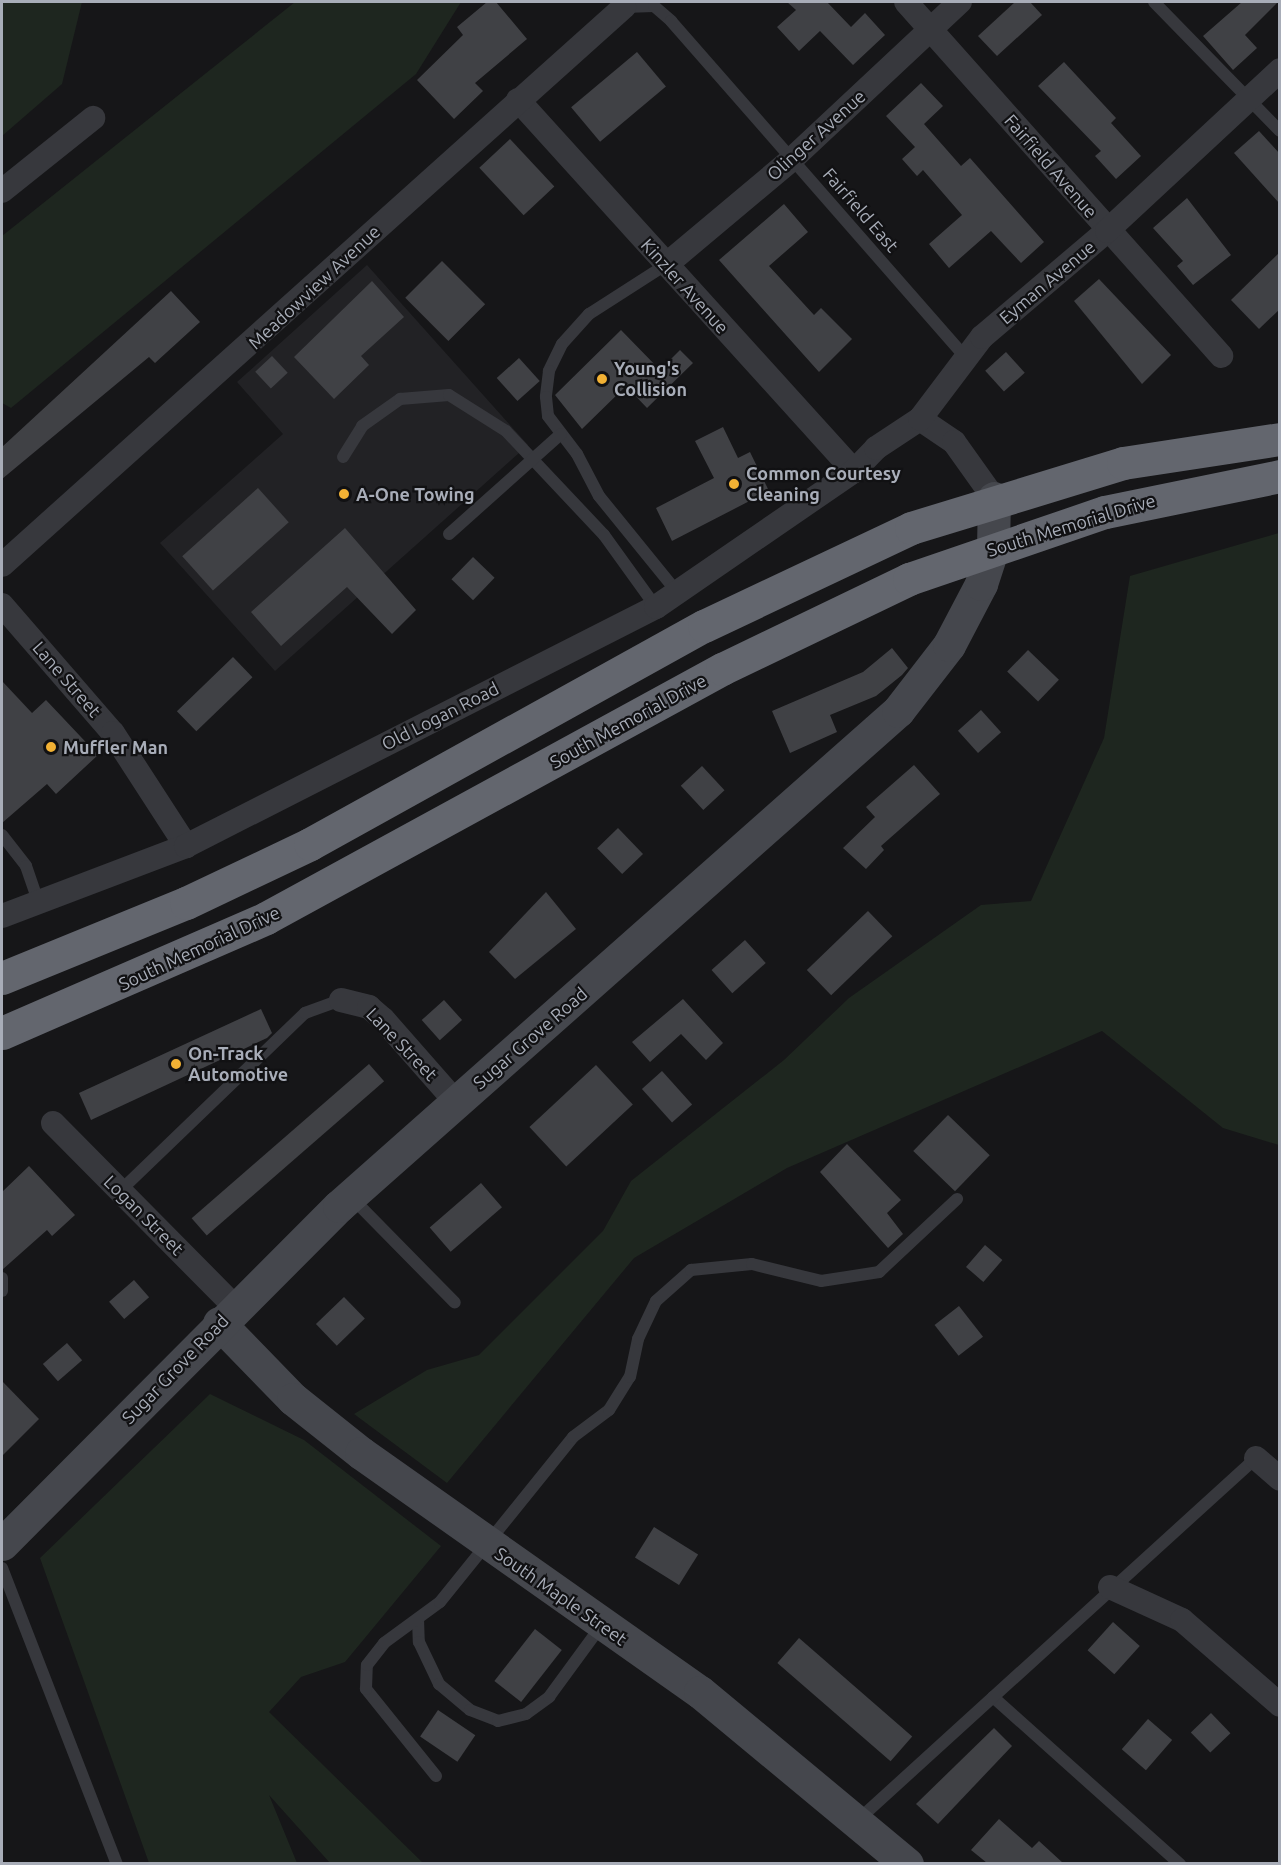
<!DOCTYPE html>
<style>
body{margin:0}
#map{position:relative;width:1281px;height:1865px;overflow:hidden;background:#161618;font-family:Ubuntu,sans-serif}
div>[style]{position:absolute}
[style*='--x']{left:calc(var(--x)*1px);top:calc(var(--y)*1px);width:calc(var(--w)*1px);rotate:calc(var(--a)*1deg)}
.built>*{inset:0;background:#222225}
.green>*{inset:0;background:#1e261f}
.building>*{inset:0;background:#404145;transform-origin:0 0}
.lane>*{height:12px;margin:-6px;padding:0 6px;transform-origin:6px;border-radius:6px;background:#37383d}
.street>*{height:24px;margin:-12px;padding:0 12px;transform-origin:12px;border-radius:12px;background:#37383d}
.secondary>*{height:33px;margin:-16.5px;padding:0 16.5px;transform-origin:16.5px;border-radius:16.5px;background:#45474d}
.highway>*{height:33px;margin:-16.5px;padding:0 16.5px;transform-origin:16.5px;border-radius:16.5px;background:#63666e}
.dots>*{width:16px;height:16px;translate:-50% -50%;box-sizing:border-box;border:3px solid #111113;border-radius:50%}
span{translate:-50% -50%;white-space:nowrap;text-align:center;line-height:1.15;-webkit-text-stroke:4.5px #111113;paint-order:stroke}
.street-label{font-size:18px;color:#a8adb8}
.poi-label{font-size:18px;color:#a8adb8;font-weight:700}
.left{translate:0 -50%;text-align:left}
.frame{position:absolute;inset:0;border:3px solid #a8adb8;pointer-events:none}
</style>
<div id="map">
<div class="built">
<i style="clip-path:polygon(367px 265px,528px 445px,275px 671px,160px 543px,283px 434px,237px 382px)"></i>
</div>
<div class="green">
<i style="clip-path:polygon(2px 2px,82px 2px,62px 84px,2px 136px)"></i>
<i style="clip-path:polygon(295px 2px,461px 2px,416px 74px,11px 408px,2px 403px,2px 236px)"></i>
<i style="clip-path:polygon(1279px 533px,1279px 1145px,1223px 1128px,1102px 1031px,787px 1168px,634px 1258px,447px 1483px,354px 1414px,427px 1370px,479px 1355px,603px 1231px,631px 1181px,784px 1060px,849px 998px,981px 905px,1031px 901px,1104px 738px,1130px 576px)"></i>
<i style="clip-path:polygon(210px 1394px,304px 1440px,441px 1546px,345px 1662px,301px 1677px,269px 1712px,423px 1863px,330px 1863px,269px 1795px,297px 1863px,149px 1863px,40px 1558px)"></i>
</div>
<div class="building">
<i style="clip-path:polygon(487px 2px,496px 2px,527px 39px,475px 83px,483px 91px,454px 119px,417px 80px,463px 35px,457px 27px)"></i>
<i style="clip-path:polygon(787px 2px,827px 2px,851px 27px,865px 13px,885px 35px,853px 65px,820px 31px,799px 51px,777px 27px,796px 10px)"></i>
<i style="clip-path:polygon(1015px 2px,1030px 2px,1042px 15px,997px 56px,978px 36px)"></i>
<i style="clip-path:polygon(1242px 2px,1278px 2px,1245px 35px,1257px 48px,1233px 70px,1203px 36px)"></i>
<i style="left:637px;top:52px;width:45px;height:86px;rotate:50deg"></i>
<i style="clip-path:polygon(1064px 62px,1116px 118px,1111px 123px,1141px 156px,1116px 179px,1095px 156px,1101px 151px,1038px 86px)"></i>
<i style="clip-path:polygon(921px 83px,943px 106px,924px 124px,961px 166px,970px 158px,1044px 242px,1021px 263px,991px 231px,949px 268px,929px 244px,962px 215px,923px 170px,917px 176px,902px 159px,915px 147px,886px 116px)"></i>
<i style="clip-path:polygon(1259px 131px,1280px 154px,1280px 204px,1234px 153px)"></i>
<i style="left:510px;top:139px;width:65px;height:42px;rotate:47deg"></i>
<i style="clip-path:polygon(1187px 198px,1231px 255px,1193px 285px,1177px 266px,1183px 261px,1153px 228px)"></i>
<i style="clip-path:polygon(784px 204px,808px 232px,769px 266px,814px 315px,821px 308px,852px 339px,819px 372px,719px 260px)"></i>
<i style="clip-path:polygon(1280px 252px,1280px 309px,1259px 329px,1231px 300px)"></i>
<i style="left:442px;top:261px;width:61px;height:52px;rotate:45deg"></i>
<i style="clip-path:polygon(1099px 279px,1171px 355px,1142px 384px,1074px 301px)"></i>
<i style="clip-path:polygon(372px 281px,404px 317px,361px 356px,369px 365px,334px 399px,294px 357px)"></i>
<i style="clip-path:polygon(171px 291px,200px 322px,155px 363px,149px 357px,2px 479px,2px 447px)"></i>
<i style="clip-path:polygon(621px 330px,660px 370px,680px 350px,693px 363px,647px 408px,626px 386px,582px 429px,555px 395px)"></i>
<i style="left:1006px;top:352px;width:28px;height:28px;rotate:48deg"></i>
<i style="left:272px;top:356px;width:23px;height:23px;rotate:47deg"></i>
<i style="left:519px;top:358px;width:31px;height:30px;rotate:48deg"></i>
<i style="clip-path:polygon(723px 427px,738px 458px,750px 452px,769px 491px,672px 541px,656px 508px,714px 478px,695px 441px)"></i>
<i style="left:258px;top:488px;width:46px;height:102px;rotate:48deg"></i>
<i style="clip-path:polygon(345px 528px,416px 610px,392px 634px,347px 587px,281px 646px,251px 612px)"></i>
<i style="left:473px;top:557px;width:30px;height:31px;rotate:44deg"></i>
<i style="clip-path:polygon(892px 648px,908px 668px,902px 675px,876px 696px,830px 715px,837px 732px,790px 753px,772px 711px,863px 672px)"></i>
<i style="left:1028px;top:650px;width:43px;height:30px;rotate:44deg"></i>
<i style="left:233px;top:657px;width:28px;height:78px;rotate:46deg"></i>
<i style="clip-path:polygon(2px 681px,32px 713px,46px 700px,98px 755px,56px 794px,47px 784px,2px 823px)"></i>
<i style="left:981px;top:710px;width:30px;height:31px;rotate:48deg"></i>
<i style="clip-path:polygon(914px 765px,940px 794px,881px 846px,884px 850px,866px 869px,843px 848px,875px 817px,866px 807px)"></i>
<i style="left:702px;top:766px;width:33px;height:29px;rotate:47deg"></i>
<i style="left:618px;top:828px;width:36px;height:29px;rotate:46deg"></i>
<i style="clip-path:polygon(546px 892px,576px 929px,515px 979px,489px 952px)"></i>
<i style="left:868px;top:911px;width:35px;height:85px;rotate:46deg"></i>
<i style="left:745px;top:940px;width:31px;height:45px;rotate:48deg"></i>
<i style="clip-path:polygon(683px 999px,723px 1043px,706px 1060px,681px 1034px,650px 1062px,632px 1042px)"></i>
<i style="left:444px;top:1000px;width:27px;height:30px;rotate:48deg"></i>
<i style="clip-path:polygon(261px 1009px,272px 1033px,267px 1038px,91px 1120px,79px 1093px)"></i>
<i style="left:369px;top:1064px;width:23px;height:235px;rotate:49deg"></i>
<i style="left:596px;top:1065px;width:54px;height:91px;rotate:47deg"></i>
<i style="left:662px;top:1071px;width:45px;height:27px;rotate:48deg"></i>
<i style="left:948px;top:1115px;width:58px;height:50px;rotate:44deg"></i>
<i style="clip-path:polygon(847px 1144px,901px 1200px,887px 1213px,903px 1234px,888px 1248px,820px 1172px)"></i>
<i style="clip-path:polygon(29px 1166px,75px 1215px,52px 1236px,47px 1230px,2px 1270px,2px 1192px)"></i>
<i style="left:481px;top:1183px;width:32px;height:68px;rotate:49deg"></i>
<i style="left:985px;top:1245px;width:23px;height:29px;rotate:41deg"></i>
<i style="left:134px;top:1280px;width:23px;height:33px;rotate:49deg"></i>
<i style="left:344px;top:1297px;width:30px;height:39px;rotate:46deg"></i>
<i style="left:959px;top:1306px;width:39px;height:31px;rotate:52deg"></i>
<i style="left:67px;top:1343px;width:23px;height:32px;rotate:49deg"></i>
<i style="clip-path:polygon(2px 1381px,39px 1419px,2px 1456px)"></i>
<i style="left:654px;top:1527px;width:52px;height:36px;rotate:32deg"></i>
<i style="left:1113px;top:1622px;width:36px;height:38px;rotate:42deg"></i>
<i style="left:535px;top:1629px;width:34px;height:66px;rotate:38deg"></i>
<i style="left:799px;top:1638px;width:150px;height:33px;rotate:41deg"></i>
<i style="left:438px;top:1710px;width:45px;height:32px;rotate:34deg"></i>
<i style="left:1211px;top:1713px;width:28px;height:28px;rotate:46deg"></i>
<i style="left:1148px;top:1719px;width:32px;height:40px;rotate:41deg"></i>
<i style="clip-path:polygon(994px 1728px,1012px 1746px,938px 1824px,916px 1804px)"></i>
<i style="clip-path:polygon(999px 1819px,1032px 1848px,1039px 1841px,1063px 1863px,987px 1863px,971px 1850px)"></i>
</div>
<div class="lane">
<i style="--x:1154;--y:2;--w:180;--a:45.7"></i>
<i style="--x:624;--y:7;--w:30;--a:-2"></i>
<i style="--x:654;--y:6;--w:23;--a:41"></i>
<i style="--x:671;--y:21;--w:445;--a:48.8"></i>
<i style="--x:667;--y:264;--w:93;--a:147.3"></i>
<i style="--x:589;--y:314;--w:40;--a:132"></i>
<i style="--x:562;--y:344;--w:30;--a:116"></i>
<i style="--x:549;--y:371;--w:26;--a:97"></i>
<i style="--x:546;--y:397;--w:19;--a:84"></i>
<i style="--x:548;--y:416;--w:48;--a:52.7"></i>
<i style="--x:577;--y:454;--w:47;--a:62.4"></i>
<i style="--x:599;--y:496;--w:124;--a:50.9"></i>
<i style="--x:343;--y:457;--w:36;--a:-58"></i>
<i style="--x:362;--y:426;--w:47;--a:-35.4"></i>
<i style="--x:400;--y:399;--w:49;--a:-4.7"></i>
<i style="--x:449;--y:395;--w:67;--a:32.3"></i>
<i style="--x:506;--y:431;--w:143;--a:46.7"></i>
<i style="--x:604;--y:535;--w:89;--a:54.2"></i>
<i style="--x:449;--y:534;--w:150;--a:-41.8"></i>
<i style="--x:2;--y:835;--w:39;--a:52"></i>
<i style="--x:26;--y:866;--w:39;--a:71"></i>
<i style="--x:120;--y:1191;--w:257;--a:-43.9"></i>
<i style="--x:305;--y:1013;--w:38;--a:-20"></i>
<i style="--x:351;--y:1197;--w:148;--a:45.5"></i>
<i style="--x:2;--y:1278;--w:13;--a:90"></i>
<i style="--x:2;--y:1568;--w:318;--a:68.8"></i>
<i style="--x:418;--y:1619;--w:23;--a:88"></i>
<i style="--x:419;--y:1642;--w:47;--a:64.5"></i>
<i style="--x:439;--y:1684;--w:40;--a:40"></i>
<i style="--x:470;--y:1710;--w:30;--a:21"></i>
<i style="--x:498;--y:1721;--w:29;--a:-14"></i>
<i style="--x:526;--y:1714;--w:29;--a:-36"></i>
<i style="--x:549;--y:1697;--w:88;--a:-53.8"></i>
<i style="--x:993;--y:1697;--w:251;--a:41.8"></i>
<i style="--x:436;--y:1776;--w:112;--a:-128.8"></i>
<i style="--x:366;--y:1689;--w:24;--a:-88"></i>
<i style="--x:367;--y:1665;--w:28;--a:-52"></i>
<i style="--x:384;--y:1643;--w:69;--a:-36.2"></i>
<i style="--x:440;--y:1602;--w:212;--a:-51.1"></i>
<i style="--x:573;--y:1437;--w:45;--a:-36.9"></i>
<i style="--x:609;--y:1410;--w:39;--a:-58"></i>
<i style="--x:630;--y:1377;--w:39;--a:-78"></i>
<i style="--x:638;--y:1339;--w:42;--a:-64.7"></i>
<i style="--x:656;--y:1301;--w:47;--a:-41.5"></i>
<i style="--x:691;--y:1270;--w:61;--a:-5.6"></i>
<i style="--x:752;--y:1264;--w:71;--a:13.8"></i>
<i style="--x:821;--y:1281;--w:59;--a:-8.8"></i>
<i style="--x:879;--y:1272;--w:107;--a:-43.1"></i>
<i style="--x:858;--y:1820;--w:538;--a:-42.29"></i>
</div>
<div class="street">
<i style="--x:906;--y:2;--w:474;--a:48.3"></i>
<i style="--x:518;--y:100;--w:501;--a:47.83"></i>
<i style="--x:2;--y:191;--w:117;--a:-38.7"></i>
<i style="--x:667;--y:264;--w:163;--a:-40"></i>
<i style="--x:792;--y:159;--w:230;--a:-43.1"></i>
<i style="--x:920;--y:419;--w:41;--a:34.1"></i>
<i style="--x:954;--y:442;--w:69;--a:54.5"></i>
<i style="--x:2;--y:565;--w:836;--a:-41.9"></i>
<i style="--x:2;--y:605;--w:169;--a:49.1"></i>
<i style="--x:113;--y:733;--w:135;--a:57.1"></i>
<i style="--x:2;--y:916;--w:197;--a:-20.8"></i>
<i style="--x:186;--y:846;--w:527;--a:-26.95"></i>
<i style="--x:656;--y:607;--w:240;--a:-34.5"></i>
<i style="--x:854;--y:471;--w:32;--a:-46"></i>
<i style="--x:876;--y:448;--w:53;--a:-33.4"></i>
<i style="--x:920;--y:419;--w:103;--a:-52.9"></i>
<i style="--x:982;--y:337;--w:164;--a:-40.3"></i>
<i style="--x:1107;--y:231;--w:236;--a:-42.9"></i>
<i style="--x:341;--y:1000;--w:29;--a:14"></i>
<i style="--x:369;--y:1007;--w:18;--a:41"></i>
<i style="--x:383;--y:1019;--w:111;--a:48.7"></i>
<i style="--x:53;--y:1123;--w:259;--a:45.3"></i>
<i style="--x:1256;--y:1458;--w:32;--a:41"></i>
<i style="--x:1110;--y:1587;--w:79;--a:24.6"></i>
<i style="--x:1182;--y:1620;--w:130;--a:40.9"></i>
</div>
<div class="secondary">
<i style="--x:219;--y:1323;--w:106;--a:45.8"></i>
<i style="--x:293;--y:1399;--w:87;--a:38.5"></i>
<i style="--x:361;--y:1453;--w:415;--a:35.2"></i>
<i style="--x:700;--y:1692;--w:269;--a:39.7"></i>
<i style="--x:2;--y:1544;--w:477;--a:-45.1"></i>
<i style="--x:339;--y:1206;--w:747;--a:-41.53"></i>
<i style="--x:898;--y:711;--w:83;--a:-52.3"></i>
<i style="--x:949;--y:645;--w:69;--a:-62.3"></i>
<i style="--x:981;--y:584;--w:39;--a:-72"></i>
<i style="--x:993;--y:547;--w:49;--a:-88.8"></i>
</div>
<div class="highway">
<i style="--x:2;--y:978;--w:199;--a:-22.2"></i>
<i style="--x:186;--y:903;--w:137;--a:-25.4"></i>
<i style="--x:310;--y:844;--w:450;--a:-29"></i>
<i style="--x:704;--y:626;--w:229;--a:-25.3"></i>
<i style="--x:911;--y:528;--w:222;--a:-17"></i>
<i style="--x:1123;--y:463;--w:159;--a:-8.7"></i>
<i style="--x:2;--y:1033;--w:288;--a:-23.5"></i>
<i style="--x:266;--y:918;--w:520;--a:-28.64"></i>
<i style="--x:722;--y:669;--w:208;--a:-25.7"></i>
<i style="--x:909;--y:579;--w:207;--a:-18.9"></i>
<i style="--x:1105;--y:512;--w:179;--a:-11.6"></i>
</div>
<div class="dots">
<i style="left:602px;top:379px;background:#f2b134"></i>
<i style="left:734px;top:484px;background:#f2b134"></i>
<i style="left:344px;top:494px;background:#f2b134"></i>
<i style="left:51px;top:747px;background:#f2b134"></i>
<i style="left:176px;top:1064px;background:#f2b134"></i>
</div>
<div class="street-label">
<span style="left:816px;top:135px;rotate:-42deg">Olinger Avenue</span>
<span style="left:1051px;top:166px;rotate:49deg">Fairfield Avenue</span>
<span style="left:861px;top:210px;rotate:49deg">Fairfield East</span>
<span style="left:1047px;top:282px;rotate:-40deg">Eyman Avenue</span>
<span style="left:685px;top:286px;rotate:48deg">Kinzler Avenue</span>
<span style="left:314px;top:287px;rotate:-43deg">Meadowview Avenue</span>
<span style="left:1071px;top:525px;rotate:-17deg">South Memorial Drive</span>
<span style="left:67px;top:679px;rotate:49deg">Lane Street</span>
<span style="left:440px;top:716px;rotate:-27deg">Old Logan Road</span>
<span style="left:628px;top:721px;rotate:-29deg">South Memorial Drive</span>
<span style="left:199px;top:948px;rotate:-25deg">South Memorial Drive</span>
<span style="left:530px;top:1038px;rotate:-41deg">Sugar Grove Road</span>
<span style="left:402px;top:1044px;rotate:46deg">Lane Street</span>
<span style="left:144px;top:1215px;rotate:45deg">Logan Street</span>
<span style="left:175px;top:1369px;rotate:-46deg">Sugar Grove Road</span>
<span style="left:561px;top:1596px;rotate:35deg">South Maple Street</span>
</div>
<div class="poi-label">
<span class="left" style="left:614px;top:379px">Young's<br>Collision</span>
<span class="left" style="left:746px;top:484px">Common Courtesy<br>Cleaning</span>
<span class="left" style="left:356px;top:494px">A-One Towing</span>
<span class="left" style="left:63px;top:747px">Muffler Man</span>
<span class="left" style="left:188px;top:1064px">On-Track<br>Automotive</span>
</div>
<div class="frame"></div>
</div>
